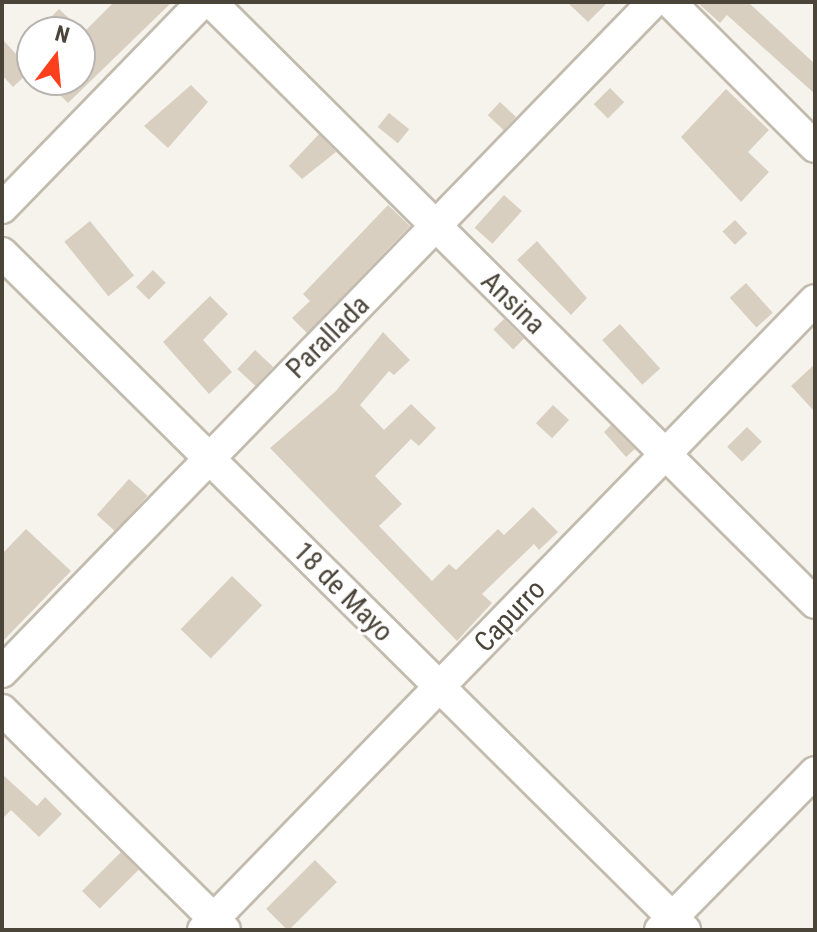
<!DOCTYPE html>
<style>
body{margin:0}
#map{position:relative;width:817px;height:932px;overflow:hidden;background:#f6f3ec;font-family:"Roboto Condensed",sans-serif}
div>[style]{position:absolute}
[style*='--x']{left:calc(var(--x)*1px);top:calc(var(--y)*1px);width:calc(var(--w)*1px);rotate:calc(var(--a)*1deg)}
.building>*{inset:0;background:#d8cfc1;transform-origin:0 0}
.roads{filter:drop-shadow(2px 0 #c2bbae) drop-shadow(-2px 0 #c2bbae) drop-shadow(0 2px #c2bbae) drop-shadow(0 -2px #c2bbae)}
.minor>*{height:30px;margin:-15px;padding:0 15px;transform-origin:15px;border-radius:15px;background:#fff}
span{translate:-50% -50%;white-space:nowrap;text-align:center;line-height:1.15;-webkit-text-stroke:6px #fff;paint-order:stroke}
.street-label{font-size:28px;color:#4b4439}
.frame{position:absolute;inset:0;border:4px solid #4b4439;pointer-events:none}
.north{position:absolute;left:16px;top:16px;width:80px;height:80px;box-sizing:border-box;background:#fff;border:2px solid #b7b4b0;border-radius:50%;rotate:16deg;font-size:22px;font-weight:700;line-height:32px;text-align:center;color:#4b4439}
.north::after{content:'';display:block;margin:auto;width:28px;height:36px;background:#fc3f1d;clip-path:polygon(50% 0,100% 100%,50% 72%,0 100%)}
</style>
<div id="map">
<div class="building">
<i style="clip-path:polygon(114px 2px,172px 2px,68px 103px,45px 80px,80px 80px,80px 36px)"></i>
<i style="clip-path:polygon(567px 2px,608px 2px,588px 22px)"></i>
<i style="clip-path:polygon(697px 2px,748px 2px,815px 64px,815px 94px,727px 15px,720px 23px)"></i>
<i style="clip-path:polygon(59px 9px,83px 32px,36px 32px)"></i>
<i style="clip-path:polygon(2px 39px,31px 70px,13px 87px,2px 75px)"></i>
<i style="clip-path:polygon(191px 85px,208px 102px,168px 148px,144px 126px)"></i>
<i style="left:610px;top:88px;width:20px;height:23px;rotate:45deg"></i>
<i style="clip-path:polygon(726px 89px,769px 130px,748px 152px,769px 172px,741px 202px,681px 137px)"></i>
<i style="left:500px;top:102px;width:22px;height:18px;rotate:43deg"></i>
<i style="left:389px;top:113px;width:26px;height:18px;rotate:39deg"></i>
<i style="clip-path:polygon(319px 134px,336px 152px,302px 179px,289px 166px)"></i>
<i style="left:504px;top:195px;width:24px;height:44px;rotate:42deg"></i>
<i style="clip-path:polygon(388px 205px,410px 226px,307px 333px,292px 318px,310px 301px,303px 294px)"></i>
<i style="left:735px;top:220px;width:18px;height:17px;rotate:47deg"></i>
<i style="left:90px;top:221px;width:70px;height:33px;rotate:51deg"></i>
<i style="clip-path:polygon(537px 241px,587px 298px,571px 315px,517px 260px)"></i>
<i style="left:153px;top:270px;width:18px;height:24px;rotate:45deg"></i>
<i style="left:746px;top:283px;width:40px;height:22px;rotate:48deg"></i>
<i style="clip-path:polygon(210px 296px,228px 314px,203px 340px,232px 372px,209px 394px,163px 342px)"></i>
<i style="left:504px;top:319px;width:28px;height:15px;rotate:45deg"></i>
<i style="left:620px;top:324px;width:60px;height:24px;rotate:48deg"></i>
<i style="clip-path:polygon(383px 332px,410px 360px,394px 375px,389px 371px,360px 405px,384px 430px,411px 404px,436px 428px,419px 446px,411px 439px,375px 476px,402px 504px,379px 526px,432px 581px,449px 564px,456px 570px,498px 529px,504px 535px,533px 507px,558px 532px,539px 550px,534px 544px,482px 594px,492px 603px,457px 641px,270px 448px,336px 391px)"></i>
<i style="left:255px;top:350px;width:25px;height:26px;rotate:43deg"></i>
<i style="clip-path:polygon(815px 364px,815px 412px,791px 386px)"></i>
<i style="left:553px;top:405px;width:22px;height:25px;rotate:43deg"></i>
<i style="clip-path:polygon(611px 425px,635px 449px,626px 457px,604px 432px)"></i>
<i style="left:747px;top:427px;width:21px;height:28px;rotate:45deg"></i>
<i style="left:129px;top:479px;width:25px;height:48px;rotate:42deg"></i>
<i style="clip-path:polygon(26px 529px,71px 571px,2px 642px,2px 554px)"></i>
<i style="left:232px;top:576px;width:42px;height:74px;rotate:44deg"></i>
<i style="clip-path:polygon(2px 774px,37px 806px,45px 797px,62px 814px,39px 837px,11px 810px,2px 819px)"></i>
<i style="left:121px;top:852px;width:25px;height:55px;rotate:45deg"></i>
<i style="left:315px;top:860px;width:31px;height:69px;rotate:45deg"></i>
</div>
<div class="roads">
<div class="minor">
<i style="--x:211;--y:2;--w:852;--a:44.86"></i>
<i style="--x:670;--y:2;--w:205;--a:45"></i>
<i style="--x:2;--y:208;--w:287;--a:-45.8"></i>
<i style="--x:2;--y:253;--w:962;--a:44.75"></i>
<i style="--x:2;--y:672;--w:934;--a:-45.82"></i>
<i style="--x:2;--y:710;--w:313;--a:44.6"></i>
<i style="--x:203;--y:930;--w:878;--a:-45.83"></i>
<i style="--x:660;--y:930;--w:221;--a:-45.5"></i>
</div>
</div>
<div class="street-label">
<span style="left:513px;top:303px;rotate:44deg">Ansina</span>
<span style="left:328px;top:337px;rotate:-45deg">Parallada</span>
<span style="left:343px;top:592px;rotate:45deg">18 de Mayo</span>
<span style="left:510px;top:616px;rotate:-46deg">Capurro</span>
</div>
<div class="frame"></div>
<div class="north">N</div>
</div>
